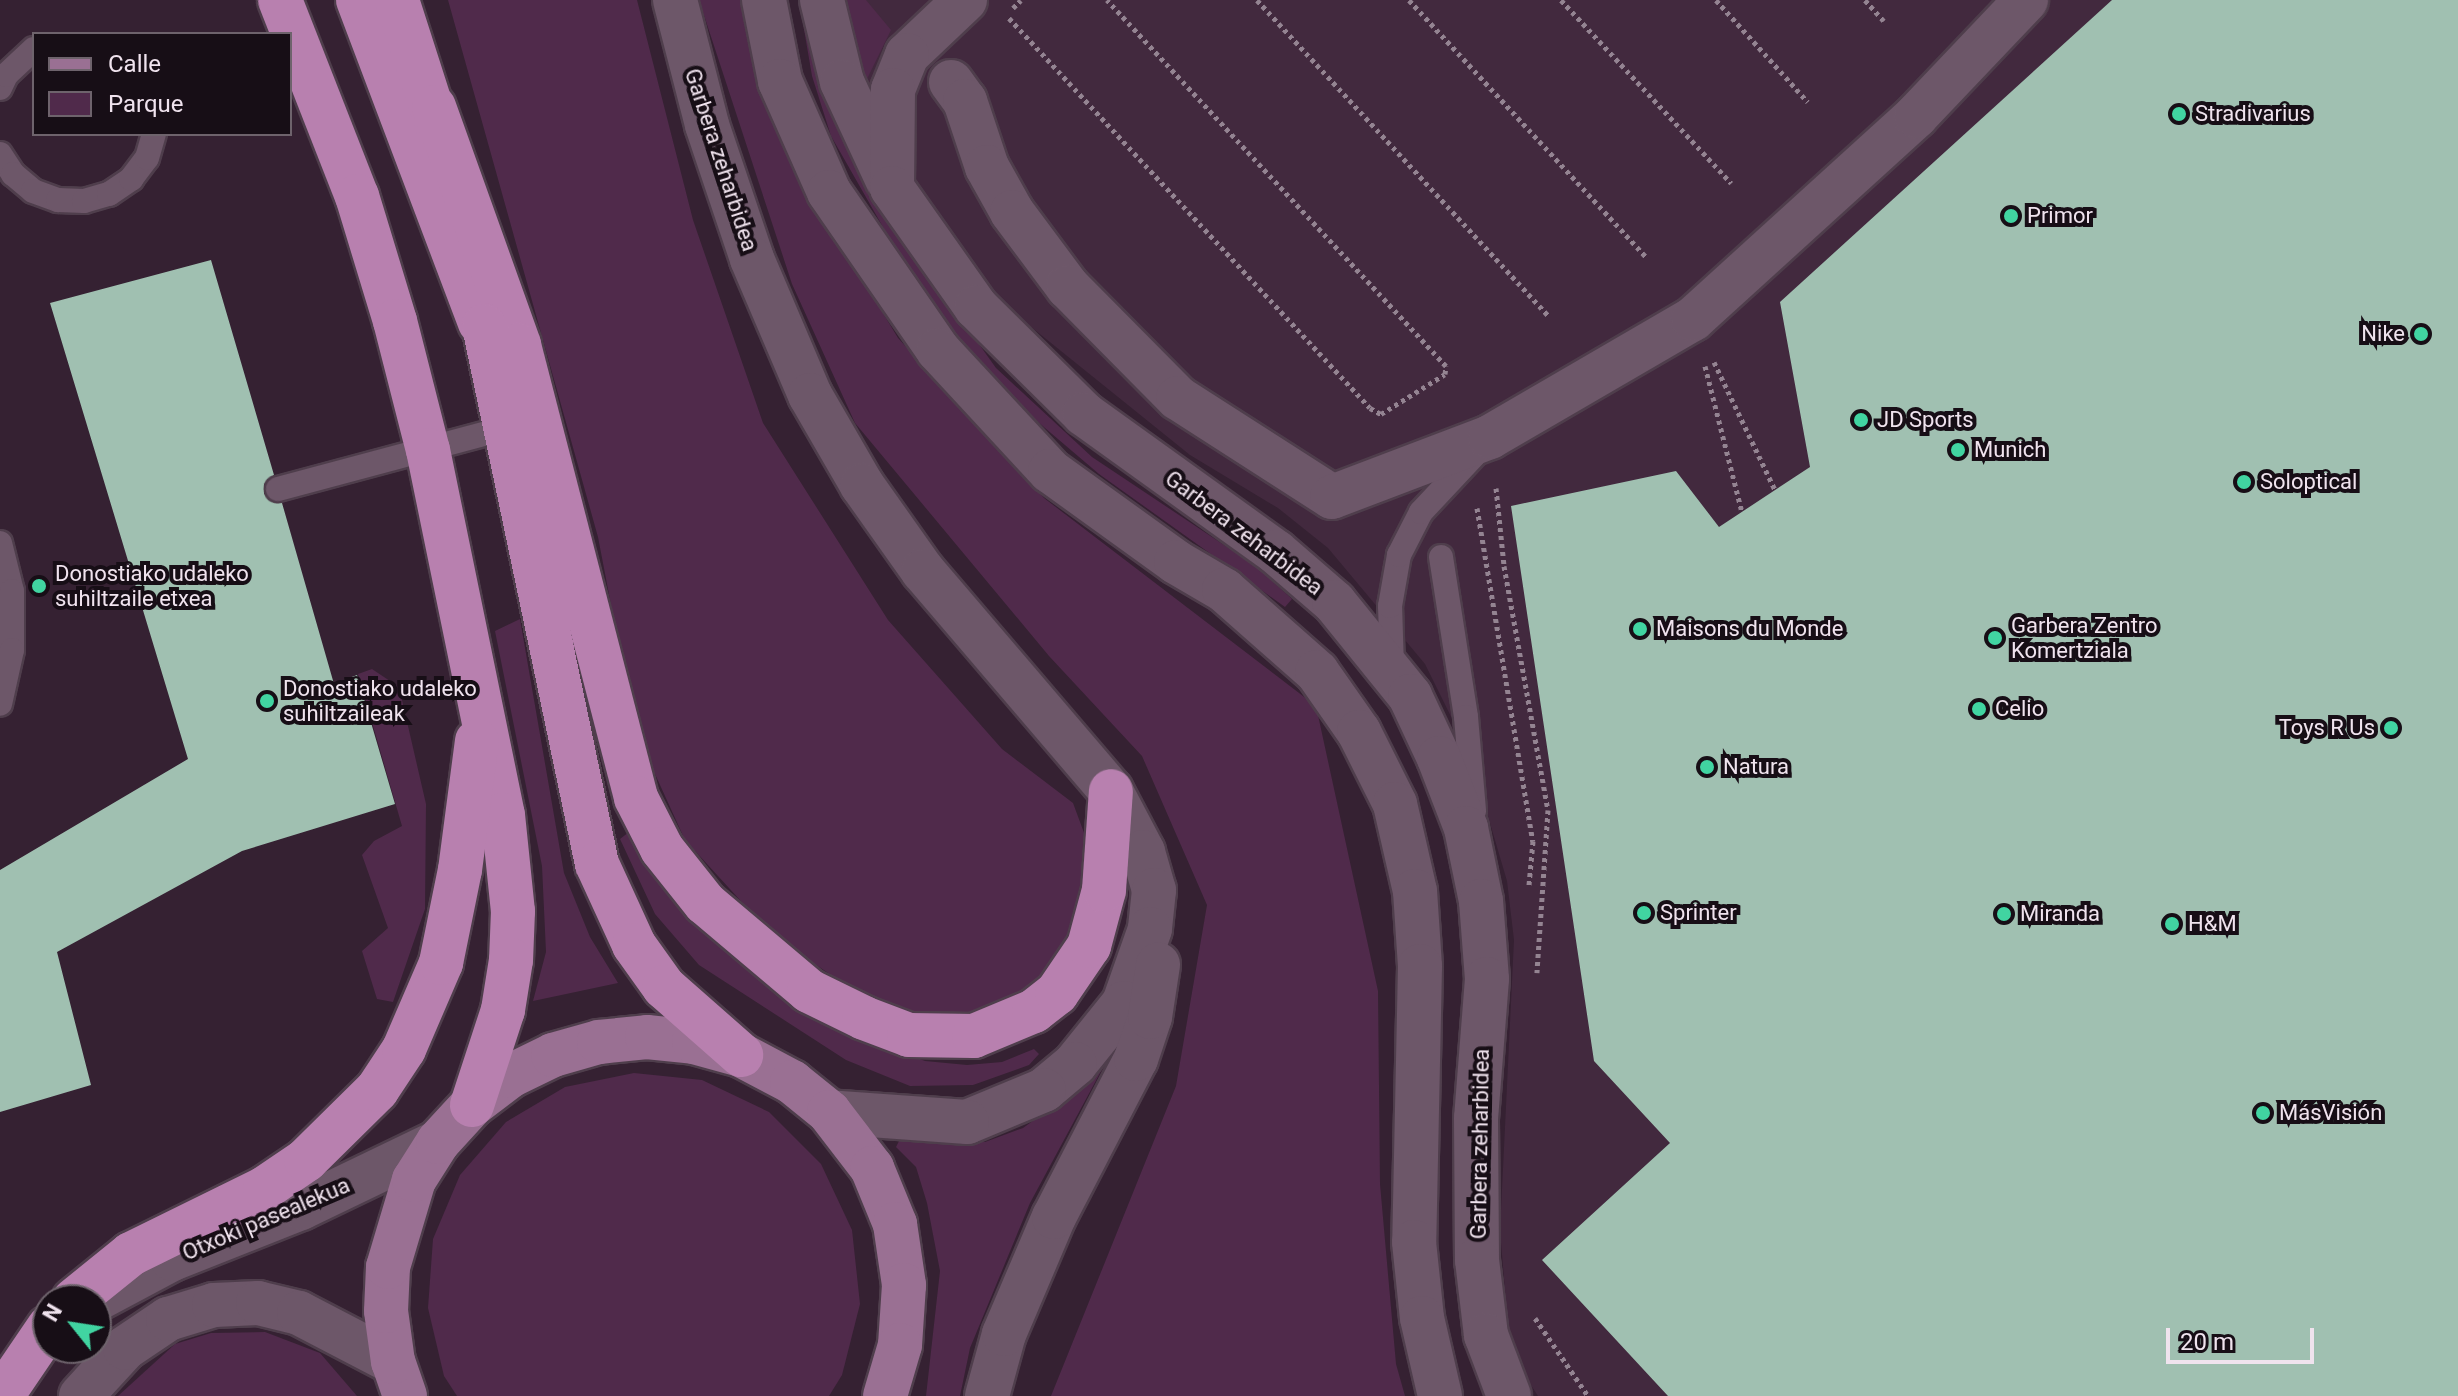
<!DOCTYPE html>
<meta charset="utf-8">
<style>
body{margin:0}
#map{position:relative;width:2458px;height:1396px;overflow:hidden;background:#352132;font-family:Roboto,sans-serif}
div>[style]{position:absolute}
[style*='--x']{left:calc(var(--x)*1px);top:calc(var(--y)*1px);width:calc(var(--w)*1px);rotate:calc(var(--a)*1deg)}
.built>*{inset:0;background:#42293e}
.green>*{inset:0;background:#502a4b}
.building>*{inset:0;background:#a0c0b1}
.path>*{height:5px;margin-top:-2.5px;transform-origin:0;background:repeating-linear-gradient(90deg,#948492 0 4px,transparent 0 8px)}
.roads{filter:drop-shadow(2px 0 #4f3e4c) drop-shadow(-2px 0 #4f3e4c) drop-shadow(0 2px #4f3e4c) drop-shadow(0 -2px #4f3e4c)}
.lane>*{height:24px;margin:-12px;padding:0 12px;transform-origin:12px;border-radius:12px;background:#6d5769}
.street>*{height:44px;margin:-22px;padding:0 22px;transform-origin:22px;border-radius:22px;background:#6d5769}
.secondary>*{height:44px;margin:-22px;padding:0 22px;transform-origin:22px;border-radius:22px;background:#6d5769}
.primary>*{height:44px;margin:-22px;padding:0 22px;transform-origin:22px;border-radius:22px;background:#9a7093}
.highway>*{height:44px;margin:-22px;padding:0 22px;transform-origin:22px;border-radius:22px;background:#b880af}
.dots>*{width:22px;height:22px;translate:-50% -50%;box-sizing:border-box;border:4px solid #170e16;border-radius:50%}
span{translate:-50% -50%;white-space:nowrap;text-align:center;line-height:1.15;-webkit-text-stroke:8px #170e16;paint-order:stroke}
.poi-label{font-size:22px;color:#f0e3ee}
.left{translate:0 -50%;text-align:left}
.right{translate:-100% -50%;text-align:right}
.street-label{font-size:22px;color:#f0e3ee}
.legend{position:absolute;left:32px;top:32px;width:260px;height:104px;box-sizing:border-box;background:#170e16;border:2px solid #6e636c;margin:0;padding:10px 14px;list-style:none;font-size:24px;color:#f0e3ee}
.legend li{display:flex;align-items:center;gap:16px;height:40px}
.legend b{width:40px;border:2px solid #6e636c}
.north{position:absolute;left:32px;top:1284px;width:80px;height:80px;box-sizing:border-box;background:#170e16;border:2px solid #6e636c;border-radius:50%;rotate:300deg;font-size:22px;font-weight:700;line-height:32px;text-align:center;color:#f0e3ee}
.north::after{content:'';display:block;margin:auto;width:28px;height:36px;background:#41d4a1;clip-path:polygon(50% 0,100% 100%,50% 72%,0 100%)}
.scale{position:absolute;left:2166px;top:1328px;width:148px;height:36px;box-sizing:border-box;border:4px solid #f0e3ee;border-top:0;padding-left:10px;font-size:24px;line-height:28px;white-space:nowrap;color:#f0e3ee;-webkit-text-stroke:6px #170e16;paint-order:stroke}
</style>
<div id="map">
<div class="built">
<i style="clip-path:polygon(830px 0,2458px 0,2458px 1396px,1538px 1396px,1521px 1370px,1508px 1325px,1500px 1231px,1514px 940px,1507px 881px,1470px 755px,1425px 664px,1328px 548px,1278px 508px,1190px 455px,963px 272px,916px 215px)"></i>
</div>
<div class="green">
<i style="clip-path:polygon(448px 0,637px 0,693px 220px,763px 423px,888px 620px,1002px 749px,1073px 803px,1090px 849px,1075px 956px,998px 1016px,926px 1020px,853px 990px,771px 934px,685px 840px,635px 730px,598px 537px)"></i>
<i style="clip-path:polygon(699px 0,768px 0,860px 275px,898px 338px,1044px 498px,1316px 706px,1378px 991px,1380px 1184px,1396px 1364px,1405px 1396px,1051px 1396px,1176px 1086px,1207px 905px,1142px 756px,1049px 656px,855px 423px,792px 284px)"></i>
<i style="clip-path:polygon(799px 0,810px 0,882px 208px,996px 368px,1092px 457px,1257px 567px,1292px 599px,1285px 607px,1099px 474px,1018px 405px,950px 331px,915px 283px,831px 136px,812px 76px)"></i>
<i style="clip-path:polygon(843px 0,866px 0,891px 30px,865px 83px)"></i>
<i style="clip-path:polygon(520px 619px,564px 873px,590px 937px,618px 983px,533px 1001px,546px 952px,542px 866px,495px 631px)"></i>
<i style="clip-path:polygon(372px 669px,399px 687px,426px 804px,425px 909px,393px 1002px,377px 999px,362px 951px,388px 928px,362px 855px,374px 841px,402px 826px,358px 674px)"></i>
<i style="clip-path:polygon(629px 832px,861px 1037px,925px 1061px,967px 1065px,1002px 1062px,1034px 1049px,1039px 1054px,1029px 1065px,973px 1085px,910px 1086px,846px 1060px,699px 965px,655px 914px,620px 839px)"></i>
<i style="clip-path:polygon(1120px 1036px,1030px 1203px,970px 1348px,960px 1396px,926px 1396px,940px 1271px,927px 1203px,916px 1167px,896px 1147px,901px 1137px,985px 1142px,1023px 1128px,1066px 1097px)"></i>
<i style="clip-path:polygon(634px 1073px,702px 1080px,769px 1112px,821px 1164px,852px 1230px,860px 1304px,842px 1375px,829px 1396px,457px 1396px,444px 1376px,428px 1308px,433px 1239px,460px 1175px,506px 1122px,565px 1087px)"></i>
<i style="clip-path:polygon(265px 1332px,320px 1353px,357px 1396px,118px 1396px,175px 1344px,211px 1333px)"></i>
</div>
<div class="building">
<i style="clip-path:polygon(2112px 0,2458px 0,2458px 1396px,1668px 1396px,1542px 1260px,1670px 1143px,1594px 1061px,1511px 506px,1676px 471px,1719px 527px,1810px 467px,1780px 302px)"></i>
<i style="clip-path:polygon(211px 260px,274px 475px,264px 484px,264px 494px,282px 503px,334px 684px,357px 675px,395px 804px,242px 851px,57px 952px,91px 1085px,0 1112px,0 870px,188px 759px,50px 303px)"></i>
</div>
<div class="path">
<i style="--x:1257;--y:0;--w:430;--a:47.3"></i>
<i style="--x:1409;--y:0;--w:350;--a:47.3"></i>
<i style="--x:1561;--y:0;--w:250;--a:47.1"></i>
<i style="--x:1716;--y:0;--w:137;--a:48"></i>
<i style="--x:1865;--y:0;--w:28;--a:48"></i>
<i style="--x:1013;--y:8;--w:11;--a:-45"></i>
<i style="--x:1009;--y:18;--w:531;--a:47.21"></i>
<i style="--x:1370;--y:408;--w:13;--a:29"></i>
<i style="--x:1381;--y:414;--w:75;--a:-32"></i>
<i style="--x:1445;--y:374;--w:8;--a:-83"></i>
<i style="--x:1446;--y:366;--w:499;--a:-132.8"></i>
<i style="--x:1714;--y:362;--w:142;--a:64.5"></i>
<i style="--x:1705;--y:366;--w:151;--a:75.8"></i>
<i style="--x:1496;--y:488;--w:78;--a:84.1"></i>
<i style="--x:1504;--y:566;--w:248;--a:79.8"></i>
<i style="--x:1548;--y:810;--w:163;--a:93.9"></i>
<i style="--x:1477;--y:508;--w:338;--a:80.5"></i>
<i style="--x:1533;--y:841;--w:44;--a:95.2"></i>
<i style="--x:1535;--y:1318;--w:94;--a:55.8"></i>
</div>
<div class="roads">
<div class="lane">
<i style="--x:0;--y:88;--w:14;--a:-65"></i>
<i style="--x:6;--y:75;--w:38;--a:-43"></i>
<i style="--x:0;--y:154;--w:24;--a:57"></i>
<i style="--x:13;--y:174;--w:26;--a:40"></i>
<i style="--x:33;--y:191;--w:27;--a:20"></i>
<i style="--x:58;--y:200;--w:26;--a:2"></i>
<i style="--x:84;--y:201;--w:26;--a:-16"></i>
<i style="--x:109;--y:194;--w:27;--a:-34"></i>
<i style="--x:131;--y:179;--w:26;--a:-53"></i>
<i style="--x:147;--y:158;--w:25;--a:-74"></i>
<i style="--x:278;--y:489;--w:236;--a:-15"></i>
<i style="--x:0;--y:543;--w:49;--a:76"></i>
<i style="--x:12;--y:591;--w:59;--a:90"></i>
<i style="--x:12;--y:650;--w:55;--a:102.5"></i>
<i style="--x:1441;--y:557;--w:162;--a:81.1"></i>
<i style="--x:1466;--y:717;--w:94;--a:85.1"></i>
<i style="--x:1392;--y:668;--w:62;--a:-91.8"></i>
<i style="--x:1390;--y:606;--w:52;--a:-80"></i>
<i style="--x:1399;--y:555;--w:48;--a:-62.9"></i>
<i style="--x:1421;--y:512;--w:85;--a:-46.9"></i>
</div>
<div class="street">
<i style="--x:951;--y:82;--w:24;--a:54"></i>
<i style="--x:965;--y:101;--w:70;--a:71.6"></i>
<i style="--x:987;--y:167;--w:51;--a:60.9"></i>
<i style="--x:1012;--y:212;--w:94;--a:53.3"></i>
<i style="--x:1068;--y:287;--w:156;--a:45.3"></i>
<i style="--x:1178;--y:398;--w:183;--a:32.7"></i>
<i style="--x:1332;--y:497;--w:169;--a:-20.8"></i>
<i style="--x:1490;--y:437;--w:235;--a:-30.2"></i>
<i style="--x:1693;--y:319;--w:302;--a:-42.3"></i>
<i style="--x:1916;--y:116;--w:160;--a:-46.5"></i>
</div>
<div class="secondary">
<i style="--x:675;--y:0;--w:129;--a:75.6"></i>
<i style="--x:707;--y:125;--w:141;--a:71.4"></i>
<i style="--x:752;--y:259;--w:148;--a:66.9"></i>
<i style="--x:810;--y:395;--w:104;--a:60"></i>
<i style="--x:862;--y:485;--w:105;--a:54.7"></i>
<i style="--x:923;--y:571;--w:289;--a:49.5"></i>
<i style="--x:1111;--y:791;--w:69;--a:62.3"></i>
<i style="--x:1143;--y:852;--w:40;--a:74"></i>
<i style="--x:1154;--y:890;--w:39;--a:96"></i>
<i style="--x:1150;--y:929;--w:78;--a:109.4"></i>
<i style="--x:1124;--y:1003;--w:78;--a:128.8"></i>
<i style="--x:1075;--y:1064;--w:40;--a:140"></i>
<i style="--x:1044;--y:1090;--w:83;--a:157.4"></i>
<i style="--x:967;--y:1122;--w:138;--a:-175.9"></i>
<i style="--x:764;--y:0;--w:83;--a:78.8"></i>
<i style="--x:780;--y:81;--w:121;--a:66.2"></i>
<i style="--x:829;--y:192;--w:192;--a:55.4"></i>
<i style="--x:938;--y:350;--w:165;--a:47.2"></i>
<i style="--x:1050;--y:471;--w:155;--a:35.8"></i>
<i style="--x:1176;--y:562;--w:56;--a:30.3"></i>
<i style="--x:1224;--y:590;--w:124;--a:41.4"></i>
<i style="--x:1317;--y:672;--w:73;--a:55"></i>
<i style="--x:1359;--y:732;--w:80;--a:63.4"></i>
<i style="--x:1395;--y:804;--w:89;--a:77.1"></i>
<i style="--x:1415;--y:891;--w:75;--a:86.2"></i>
<i style="--x:1420;--y:966;--w:276;--a:91.2"></i>
<i style="--x:1414;--y:1242;--w:76;--a:84"></i>
<i style="--x:1422;--y:1318;--w:80;--a:77"></i>
<i style="--x:822;--y:0;--w:84;--a:76.3"></i>
<i style="--x:842;--y:82;--w:107;--a:65.1"></i>
<i style="--x:965;--y:0;--w:80;--a:136.5"></i>
<i style="--x:907;--y:55;--w:38;--a:112"></i>
<i style="--x:893;--y:90;--w:98;--a:90.6"></i>
<i style="--x:892;--y:188;--w:146;--a:54.8"></i>
<i style="--x:976;--y:307;--w:152;--a:44.7"></i>
<i style="--x:1084;--y:414;--w:236;--a:35.7"></i>
<i style="--x:1276;--y:552;--w:77;--a:40.8"></i>
<i style="--x:1334;--y:602;--w:121;--a:51"></i>
<i style="--x:1410;--y:696;--w:68;--a:64.9"></i>
<i style="--x:1439;--y:758;--w:75;--a:68.9"></i>
<i style="--x:1466;--y:828;--w:75;--a:78.4"></i>
<i style="--x:1481;--y:901;--w:78;--a:85.6"></i>
<i style="--x:1487;--y:979;--w:139;--a:94.5"></i>
<i style="--x:1476;--y:1118;--w:142;--a:89.6"></i>
<i style="--x:1477;--y:1260;--w:76;--a:83.2"></i>
<i style="--x:1486;--y:1335;--w:65;--a:69.3"></i>
<i style="--x:95;--y:1300;--w:87;--a:-28"></i>
<i style="--x:172;--y:1259;--w:139;--a:-21.6"></i>
<i style="--x:301;--y:1208;--w:152;--a:-25.7"></i>
<i style="--x:81;--y:1396;--w:65;--a:-47.5"></i>
<i style="--x:125;--y:1348;--w:52;--a:-34"></i>
<i style="--x:168;--y:1319;--w:48;--a:-16.9"></i>
<i style="--x:214;--y:1305;--w:44;--a:-2.6"></i>
<i style="--x:258;--y:1303;--w:42;--a:13.7"></i>
<i style="--x:299;--y:1313;--w:106;--a:27.5"></i>
<i style="--x:987;--y:1396;--w:64;--a:-74.7"></i>
<i style="--x:1004;--y:1334;--w:127;--a:-66.9"></i>
<i style="--x:1054;--y:1217;--w:178;--a:-62.6"></i>
<i style="--x:1136;--y:1059;--w:44;--a:-71.6"></i>
<i style="--x:1150;--y:1017;--w:53;--a:-81.3"></i>
</div>
<div class="primary">
<i style="--x:405;--y:1396;--w:36;--a:-109"></i>
<i style="--x:393;--y:1362;--w:51;--a:-97.8"></i>
<i style="--x:386;--y:1311;--w:44;--a:-87.4"></i>
<i style="--x:388;--y:1267;--w:91;--a:-73.4"></i>
<i style="--x:414;--y:1180;--w:45;--a:-57.7"></i>
<i style="--x:438;--y:1142;--w:50;--a:-47.4"></i>
<i style="--x:472;--y:1105;--w:48;--a:-37.3"></i>
<i style="--x:510;--y:1076;--w:48;--a:-26"></i>
<i style="--x:553;--y:1055;--w:48;--a:-15.8"></i>
<i style="--x:599;--y:1042;--w:48;--a:-5.9"></i>
<i style="--x:647;--y:1037;--w:47;--a:6.1"></i>
<i style="--x:694;--y:1042;--w:49;--a:15.5"></i>
<i style="--x:741;--y:1055;--w:58;--a:27.9"></i>
<i style="--x:792;--y:1082;--w:48;--a:39"></i>
<i style="--x:829;--y:1112;--w:71;--a:52.5"></i>
<i style="--x:872;--y:1168;--w:61;--a:67.7"></i>
<i style="--x:895;--y:1224;--w:62;--a:81.6"></i>
<i style="--x:904;--y:1285;--w:60;--a:93.8"></i>
<i style="--x:900;--y:1345;--w:53;--a:106.4"></i>
</div>
<div class="highway">
<i style="--x:280;--y:0;--w:211;--a:68.6"></i>
<i style="--x:357;--y:196;--w:131;--a:73.1"></i>
<i style="--x:395;--y:321;--w:133;--a:75.7"></i>
<i style="--x:428;--y:450;--w:373;--a:78.4"></i>
<i style="--x:503;--y:815;--w:97;--a:84.1"></i>
<i style="--x:513;--y:911;--w:49;--a:92.3"></i>
<i style="--x:511;--y:960;--w:51;--a:99.1"></i>
<i style="--x:503;--y:1010;--w:100;--a:108.1"></i>
<i style="--x:358;--y:0;--w:345;--a:69.3"></i>
<i style="--x:397;--y:0;--w:141;--a:72.2"></i>
<i style="--x:434;--y:107;--w:253;--a:70.3"></i>
<i style="--x:519;--y:345;--w:468;--a:75.5"></i>
<i style="--x:636;--y:798;--w:57;--a:63"></i>
<i style="--x:662;--y:849;--w:69;--a:51.5"></i>
<i style="--x:705;--y:903;--w:136;--a:40.2"></i>
<i style="--x:809;--y:991;--w:61;--a:26.1"></i>
<i style="--x:864;--y:1018;--w:48;--a:20.7"></i>
<i style="--x:909;--y:1035;--w:65;--a:0.9"></i>
<i style="--x:974;--y:1036;--w:65;--a:-22.6"></i>
<i style="--x:1034;--y:1011;--w:29;--a:-38"></i>
<i style="--x:1057;--y:993;--w:57;--a:-55.8"></i>
<i style="--x:1089;--y:946;--w:58;--a:-75"></i>
<i style="--x:1104;--y:890;--w:99;--a:-86"></i>
<i style="--x:484;--y:326;--w:550;--a:78.14"></i>
<i style="--x:597;--y:864;--w:89;--a:65.4"></i>
<i style="--x:634;--y:945;--w:52;--a:54.5"></i>
<i style="--x:664;--y:987;--w:103;--a:41.4"></i>
<i style="--x:74;--y:1300;--w:73;--a:-38.9"></i>
<i style="--x:131;--y:1254;--w:149;--a:-26.2"></i>
<i style="--x:265;--y:1188;--w:50;--a:-34.3"></i>
<i style="--x:306;--y:1160;--w:100;--a:-44.6"></i>
<i style="--x:377;--y:1090;--w:49;--a:-56.6"></i>
<i style="--x:404;--y:1049;--w:94;--a:-66.7"></i>
<i style="--x:441;--y:963;--w:95;--a:-78.5"></i>
<i style="--x:460;--y:870;--w:130;--a:-82.5"></i>
<i style="--x:10;--y:1384;--w:68;--a:-55.8"></i>
</div>
</div>
<div class="dots">
<i style="left:2179px;top:114px;background:#41d4a1"></i>
<i style="left:2011px;top:216px;background:#41d4a1"></i>
<i style="left:2421px;top:334px;background:#41d4a1"></i>
<i style="left:1861px;top:420px;background:#41d4a1"></i>
<i style="left:1958px;top:450px;background:#41d4a1"></i>
<i style="left:2244px;top:482px;background:#41d4a1"></i>
<i style="left:39px;top:586px;background:#41d4a1"></i>
<i style="left:1640px;top:629px;background:#41d4a1"></i>
<i style="left:1995px;top:638px;background:#41d4a1"></i>
<i style="left:267px;top:701px;background:#41d4a1"></i>
<i style="left:1979px;top:709px;background:#41d4a1"></i>
<i style="left:2391px;top:728px;background:#41d4a1"></i>
<i style="left:1707px;top:767px;background:#41d4a1"></i>
<i style="left:1644px;top:913px;background:#41d4a1"></i>
<i style="left:2004px;top:914px;background:#41d4a1"></i>
<i style="left:2172px;top:924px;background:#41d4a1"></i>
<i style="left:2263px;top:1113px;background:#41d4a1"></i>
</div>
<div class="poi-label">
<span class="left" style="left:2195px;top:114px">Stradivarius</span>
<span class="left" style="left:2027px;top:216px">Primor</span>
<span class="right" style="left:2405px;top:334px">Nike</span>
<span class="left" style="left:1877px;top:420px">JD Sports</span>
<span class="left" style="left:1974px;top:450px">Munich</span>
<span class="left" style="left:2260px;top:482px">Soloptical</span>
<span class="left" style="left:55px;top:586px">Donostiako udaleko<br>suhiltzaile etxea</span>
<span class="left" style="left:2011px;top:638px">Garbera Zentro<br>Komertziala</span>
<span class="left" style="left:1656px;top:629px">Maisons du Monde</span>
<span class="left" style="left:283px;top:701px">Donostiako udaleko<br>suhiltzaileak</span>
<span class="left" style="left:1995px;top:709px">Celio</span>
<span class="right" style="left:2375px;top:728px">Toys R Us</span>
<span class="left" style="left:1723px;top:767px">Natura</span>
<span class="left" style="left:1660px;top:913px">Sprinter</span>
<span class="left" style="left:2020px;top:914px">Miranda</span>
<span class="left" style="left:2188px;top:924px">H&amp;M</span>
<span class="left" style="left:2279px;top:1113px">MásVisión</span>
</div>
<div class="street-label">
<span style="left:721px;top:160px;rotate:72deg">Garbera zeharbidea</span>
<span style="left:1244px;top:533px;rotate:37deg">Garbera zeharbidea</span>
<span style="left:1480px;top:1144px;rotate:-89deg">Garbera zeharbidea</span>
<span style="left:266px;top:1219px;rotate:-23deg">Otxoki pasealekua</span>
</div>
<ul class="legend">
<li><b style="height:10px;background:#9a7093"></b>Calle</li>
<li><b style="height:22px;background:#502a4b"></b>Parque</li>
</ul>
<div class="north">N</div>
<div class="scale">20 m</div>
</div>
